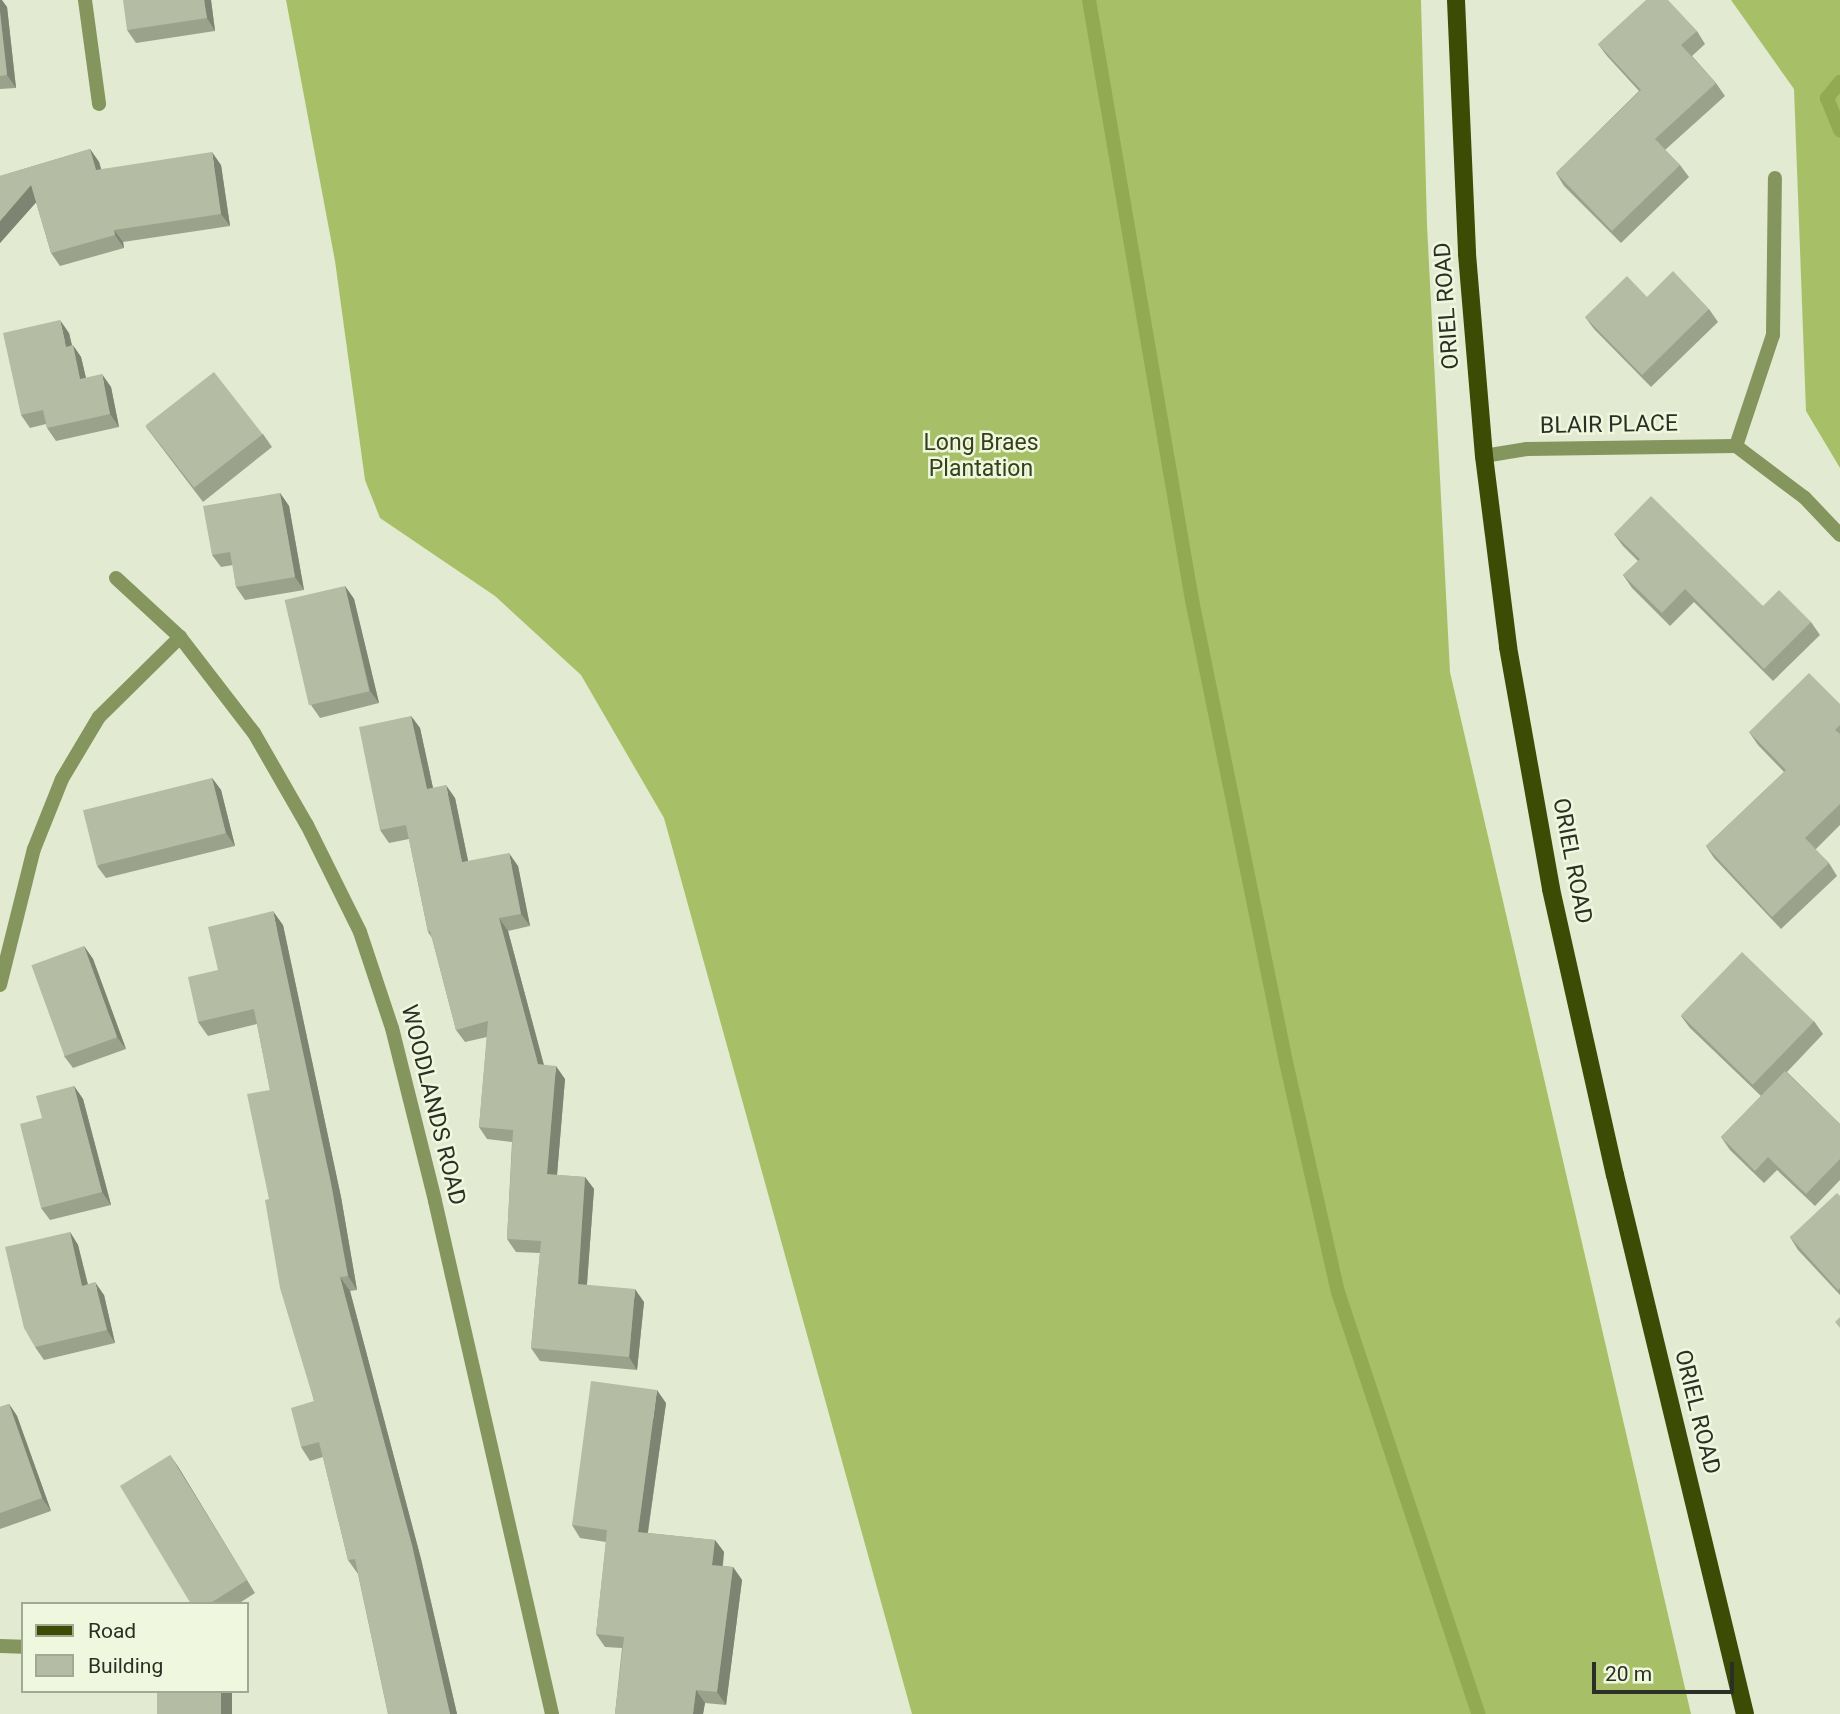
<!DOCTYPE html>
<style>
body{margin:0}
#map{position:relative;width:1840px;height:1714px;overflow:hidden;background:#e2ebd1;font-family:Roboto,sans-serif}
div>[style]{position:absolute}
[style*='--x']{left:calc(var(--x)*1px);top:calc(var(--y)*1px);width:calc(var(--w)*1px);rotate:calc(var(--a)*1deg)}
.forest>*{inset:0;background:#a7c067}
.stream>*{height:14px;margin:-7px;padding:0 7px;transform-origin:7px;border-radius:7px;background:#92aa51}
.street>*{height:14px;margin:-7px;padding:0 7px;transform-origin:7px;border-radius:7px;background:#84955d}
.primary>*{height:18px;margin:-9px;padding:0 9px;transform-origin:9px;border-radius:9px;background:#3c4c05}
.wall>*{inset:0;background:#9ba28c}
.shaded-wall>*{inset:0;background:#7e8472;transform-origin:0 0}
.building>*{inset:0;background:#b4bca3;transform-origin:0 0}
span{translate:-50% -50%;white-space:nowrap;text-align:center;line-height:1.15;-webkit-text-stroke:5px #eff8de;paint-order:stroke}
.street-label{font-size:23px;color:#2c2f25}
.park-label{font-size:23px;color:#36401b}
.legend{position:absolute;left:21px;top:1602px;width:228px;height:91px;box-sizing:border-box;background:#eff8de;border:2px solid #a1a894;margin:0;padding:9px 12px;list-style:none;font-size:21px;color:#2c2f25}
.legend li{display:flex;align-items:center;gap:14px;height:35px}
.legend b{width:35px;border:2px solid #a1a894}
.scale{position:absolute;left:1592px;top:1662px;width:142px;height:32px;box-sizing:border-box;border:4px solid #2c2f25;border-top:0;padding-left:9px;font-size:21px;line-height:24px;white-space:nowrap;color:#2c2f25;-webkit-text-stroke:5px #eff8de;paint-order:stroke}
</style>
<div id="map">
<div class="forest">
<i style="clip-path:polygon(286px 0,1421px 0,1427px 225px,1450px 672px,1691px 1714px,912px 1714px,664px 818px,581px 675px,495px 596px,380px 518px,365px 480px,335px 261px)"></i>
<i style="clip-path:polygon(1731px 0,1840px 0,1840px 468px,1806px 411px,1794px 89px)"></i>
</div>
<div class="stream">
<i style="--x:1089;--y:0;--w:609;--a:80.26"></i>
<i style="--x:1192;--y:600;--w:462;--a:78.5"></i>
<i style="--x:1284;--y:1053;--w:245;--a:77.3"></i>
<i style="--x:1338;--y:1292;--w:445;--a:71.6"></i>
<i style="--x:1840;--y:82;--w:21;--a:129"></i>
<i style="--x:1827;--y:98;--w:35;--a:68"></i>
</div>
<div class="street">
<i style="--x:85;--y:0;--w:105;--a:82.3"></i>
<i style="--x:1736;--y:446;--w:117;--a:-71.6"></i>
<i style="--x:1773;--y:335;--w:157;--a:-89.3"></i>
<i style="--x:1484;--y:456;--w:44;--a:-9.2"></i>
<i style="--x:1527;--y:449;--w:209;--a:-0.8"></i>
<i style="--x:1736;--y:446;--w:86;--a:37"></i>
<i style="--x:1805;--y:498;--w:51;--a:46.6"></i>
<i style="--x:116;--y:578;--w:87;--a:42.7"></i>
<i style="--x:180;--y:637;--w:121;--a:52.4"></i>
<i style="--x:254;--y:733;--w:106;--a:60.1"></i>
<i style="--x:307;--y:825;--w:119;--a:63.6"></i>
<i style="--x:360;--y:932;--w:101;--a:71.6"></i>
<i style="--x:392;--y:1028;--w:178;--a:76"></i>
<i style="--x:435;--y:1201;--w:526;--a:77.15"></i>
<i style="--x:0;--y:985;--w:140;--a:-76"></i>
<i style="--x:34;--y:849;--w:75;--a:-68.2"></i>
<i style="--x:62;--y:779;--w:72;--a:-59.2"></i>
<i style="--x:99;--y:717;--w:114;--a:-44.6"></i>
<i style="--x:0;--y:1646;--w:23;--a:2"></i>
</div>
<div class="primary">
<i style="--x:1456;--y:0;--w:254;--a:87.5"></i>
<i style="--x:1467;--y:254;--w:203;--a:85.2"></i>
<i style="--x:1484;--y:456;--w:193;--a:82.8"></i>
<i style="--x:1508;--y:647;--w:246;--a:79.9"></i>
<i style="--x:1551;--y:889;--w:293;--a:77.4"></i>
<i style="--x:1615;--y:1175;--w:554;--a:76.44"></i>
</div>
<div class="wall">
<i style="clip-path:polygon(0 0,7px 7px,16px 88px,0 89px)"></i>
<i style="clip-path:polygon(211px 0,215px 31px,136px 43px,127px 30px)"></i>
<i style="clip-path:polygon(1697px 31px,1705px 44px,1692px 56px,1716px 83px,1725px 96px,1665px 150px,1680px 165px,1689px 177px,1621px 243px,1564px 186px,1556px 173px,1639px 91px,1607px 56px,1598px 44px)"></i>
<i style="clip-path:polygon(90px 149px,99px 162px,101px 169px,221px 165px,230px 226px,123px 242px,124px 248px,60px 266px,51px 253px,36px 202px,0 243px,0 176px)"></i>
<i style="clip-path:polygon(1709px 309px,1718px 322px,1651px 387px,1594px 329px,1585px 317px)"></i>
<i style="clip-path:polygon(69px 333px,72px 345px,81px 357px,86px 378px,111px 387px,119px 427px,56px 441px,47px 428px,46px 424px,30px 428px,21px 415px)"></i>
<i style="clip-path:polygon(146px 427px,263px 434px,272px 447px,203px 502px)"></i>
<i style="clip-path:polygon(280px 493px,289px 506px,304px 590px,245px 600px,236px 587px,233px 565px,221px 567px,212px 555px)"></i>
<i style="clip-path:polygon(1614px 534px,1763px 606px,1811px 622px,1820px 635px,1773px 681px,1694px 602px,1670px 626px,1632px 588px,1623px 575px,1638px 561px,1623px 546px)"></i>
<i style="clip-path:polygon(345px 586px,354px 599px,379px 703px,320px 718px,311px 705px)"></i>
<i style="clip-path:polygon(1840px 704px,1840px 825px,1815px 850px,1829px 863px,1837px 876px,1781px 929px,1714px 858px,1706px 846px,1784px 772px,1758px 745px,1749px 732px)"></i>
<i style="clip-path:polygon(411px 716px,420px 728px,433px 788px,455px 798px,468px 861px,518px 866px,530px 926px,508px 931px,544px 1065px,565px 1079px,557px 1175px,585px 1177px,594px 1189px,587px 1285px,644px 1302px,637px 1370px,540px 1361px,531px 1348px,540px 1253px,516px 1252px,507px 1239px,512px 1142px,487px 1139px,479px 1127px,487px 1037px,465px 1042px,456px 1030px,432px 938px,428px 932px,409px 839px,389px 843px,380px 830px)"></i>
<i style="clip-path:polygon(212px 778px,221px 790px,235px 846px,106px 878px,97px 866px)"></i>
<i style="clip-path:polygon(283px 925px,341px 1197px,357px 1290px,350px 1291px,421px 1559px,457px 1714px,388px 1714px,358px 1574px,348px 1560px,323px 1457px,310px 1461px,301px 1447px,314px 1401px,269px 1199px,270px 1090px,257px 1024px,208px 1036px,198px 1022px,218px 970px)"></i>
<i style="clip-path:polygon(84px 946px,93px 959px,126px 1049px,73px 1068px,64px 1056px)"></i>
<i style="clip-path:polygon(1681px 1016px,1814px 1021px,1823px 1034px,1787px 1072px,1840px 1124px,1840px 1180px,1815px 1206px,1777px 1170px,1764px 1183px,1730px 1150px,1721px 1137px,1761px 1096px,1690px 1028px)"></i>
<i style="clip-path:polygon(74px 1086px,83px 1099px,111px 1205px,50px 1220px,41px 1208px,42px 1118px)"></i>
<i style="clip-path:polygon(1840px 1196px,1840px 1295px,1798px 1250px,1790px 1237px)"></i>
<i style="clip-path:polygon(70px 1232px,78px 1245px,88px 1284px,104px 1295px,115px 1343px,44px 1360px,35px 1347px)"></i>
<i style="clip-path:polygon(666px 1403px,648px 1533px,715px 1540px,724px 1552px,723px 1566px,733px 1567px,742px 1580px,726px 1705px,705px 1703px,703px 1714px,615px 1714px,622px 1648px,605px 1647px,596px 1634px,606px 1542px,580px 1538px,572px 1525px)"></i>
<i style="clip-path:polygon(9px 1404px,17px 1416px,51px 1511px,0 1529px,0 1407px)"></i>
<i style="clip-path:polygon(170px 1455px,255px 1593px,238px 1604px,191px 1604px)"></i>
</div>
<div class="shaded-wall">
<i style="clip-path:polygon(0 0,2px 0,7px 7px,16px 88px,7px 75px,0 12px)"></i>
<i style="clip-path:polygon(204px 0,211px 0,215px 31px,207px 18px)"></i>
<i style="clip-path:polygon(90px 149px,99px 162px,105px 183px,96px 170px)"></i>
<i style="clip-path:polygon(212px 152px,221px 165px,230px 226px,221px 214px)"></i>
<i style="clip-path:polygon(31px 185px,40px 198px,0 243px,0 221px)"></i>
<i style="clip-path:polygon(114px 230px,123px 242px,124px 248px,115px 235px)"></i>
<i style="clip-path:polygon(60px 320px,69px 333px,75px 359px,66px 347px)"></i>
<i style="clip-path:polygon(73px 345px,81px 357px,89px 391px,80px 379px)"></i>
<i style="clip-path:polygon(102px 374px,111px 387px,119px 427px,110px 414px)"></i>
<i style="clip-path:polygon(280px 493px,289px 506px,304px 590px,295px 577px)"></i>
<i style="clip-path:polygon(345px 586px,354px 599px,379px 703px,370px 691px)"></i>
<i style="clip-path:polygon(411px 716px,420px 728px,436px 802px,427px 789px)"></i>
<i style="clip-path:polygon(212px 778px,221px 790px,235px 846px,226px 833px)"></i>
<i style="clip-path:polygon(446px 785px,455px 798px,471px 875px,462px 862px)"></i>
<i style="clip-path:polygon(509px 853px,518px 866px,530px 926px,521px 914px)"></i>
<i style="clip-path:polygon(273px 911px,283px 925px,341px 1197px,357px 1290px,348px 1276px)"></i>
<i style="clip-path:polygon(499px 918px,508px 931px,547px 1077px,538px 1064px)"></i>
<i style="clip-path:polygon(84px 946px,93px 959px,126px 1049px,117px 1037px)"></i>
<i style="clip-path:polygon(556px 1066px,565px 1079px,556px 1187px,547px 1174px)"></i>
<i style="clip-path:polygon(74px 1086px,83px 1099px,111px 1205px,102px 1192px)"></i>
<i style="clip-path:polygon(585px 1177px,594px 1189px,586px 1296px,578px 1284px)"></i>
<i style="clip-path:polygon(70px 1232px,78px 1245px,91px 1298px,82px 1286px)"></i>
<i style="clip-path:polygon(340px 1277px,350px 1291px,421px 1559px,457px 1714px,450px 1714px)"></i>
<i style="clip-path:polygon(95px 1282px,104px 1295px,115px 1343px,107px 1330px)"></i>
<i style="clip-path:polygon(635px 1289px,644px 1302px,637px 1370px,629px 1357px)"></i>
<i style="clip-path:polygon(657px 1390px,666px 1403px,646px 1544px,638px 1532px)"></i>
<i style="clip-path:polygon(9px 1404px,17px 1416px,51px 1511px,42px 1498px)"></i>
<i style="clip-path:polygon(170px 1455px,179px 1468px,255px 1593px,247px 1580px)"></i>
<i style="clip-path:polygon(715px 1540px,724px 1552px,721px 1577px,712px 1565px)"></i>
<i style="clip-path:polygon(733px 1567px,742px 1580px,726px 1705px,717px 1692px)"></i>
<i style="clip-path:polygon(696px 1690px,705px 1703px,703px 1714px,693px 1714px)"></i>
<i style="left:221px;top:1691px;width:11px;height:23px"></i>
</div>
<div class="building">
<i style="clip-path:polygon(123px 0,204px 0,207px 18px,127px 30px)"></i>
<i style="clip-path:polygon(1646px 0,1668px 0,1697px 31px,1681px 45px,1716px 83px,1655px 139px,1680px 165px,1612px 231px,1556px 173px,1641px 90px,1598px 44px)"></i>
<i style="clip-path:polygon(0 12px,7px 75px,0 76px)"></i>
<i style="clip-path:polygon(90px 149px,96px 170px,212px 152px,221px 214px,114px 230px,115px 235px,51px 253px,31px 185px,0 221px,0 176px)"></i>
<i style="clip-path:polygon(1673px 271px,1709px 309px,1642px 375px,1585px 317px,1627px 276px,1647px 297px)"></i>
<i style="clip-path:polygon(60px 320px,66px 347px,73px 345px,80px 379px,102px 374px,110px 414px,47px 428px,43px 410px,21px 415px,3px 333px)"></i>
<i style="left:214px;top:372px;width:79px;height:87px;rotate:52deg"></i>
<i style="clip-path:polygon(280px 493px,295px 577px,236px 587px,230px 552px,212px 555px,203px 506px)"></i>
<i style="clip-path:polygon(1651px 496px,1763px 606px,1779px 590px,1811px 622px,1764px 669px,1685px 589px,1662px 613px,1623px 575px,1640px 559px,1614px 534px)"></i>
<i style="left:345px;top:586px;width:108px;height:62px;rotate:77deg"></i>
<i style="clip-path:polygon(1809px 673px,1840px 704px,1840px 725px,1835px 730px,1840px 734px,1840px 804px,1805px 838px,1829px 863px,1772px 917px,1706px 846px,1786px 770px,1749px 732px)"></i>
<i style="clip-path:polygon(411px 716px,427px 789px,446px 785px,462px 862px,509px 853px,521px 914px,499px 918px,538px 1064px,556px 1066px,547px 1174px,585px 1177px,578px 1284px,635px 1289px,629px 1357px,531px 1348px,541px 1241px,507px 1239px,513px 1130px,479px 1127px,488px 1021px,456px 1030px,430px 931px,428px 932px,406px 825px,380px 830px,359px 727px)"></i>
<i style="left:212px;top:778px;width:57px;height:133px;rotate:76deg"></i>
<i style="clip-path:polygon(273px 911px,331px 1183px,348px 1276px,340px 1277px,412px 1545px,450px 1714px,388px 1714px,355px 1559px,348px 1560px,319px 1442px,301px 1447px,291px 1408px,314px 1401px,280px 1288px,265px 1200px,269px 1199px,247px 1094px,270px 1090px,254px 1009px,198px 1022px,188px 977px,218px 970px,208px 927px)"></i>
<i style="left:84px;top:946px;width:97px;height:56px;rotate:70deg"></i>
<i style="left:1742px;top:952px;width:100px;height:88px;rotate:44deg"></i>
<i style="clip-path:polygon(1785px 1071px,1840px 1124px,1840px 1159px,1806px 1194px,1768px 1157px,1755px 1171px,1721px 1137px)"></i>
<i style="clip-path:polygon(74px 1086px,102px 1192px,41px 1208px,20px 1124px,42px 1118px,36px 1096px)"></i>
<i style="clip-path:polygon(1837px 1193px,1840px 1196px,1840px 1288px,1838px 1290px,1790px 1237px)"></i>
<i style="clip-path:polygon(70px 1232px,82px 1286px,95px 1282px,107px 1330px,35px 1347px,24px 1328px,5px 1247px)"></i>
<i style="clip-path:polygon(1840px 1317px,1840px 1328px,1835px 1322px)"></i>
<i style="clip-path:polygon(591px 1381px,657px 1390px,638px 1532px,715px 1540px,712px 1565px,733px 1567px,717px 1692px,696px 1690px,693px 1714px,615px 1714px,624px 1637px,596px 1634px,607px 1530px,572px 1525px)"></i>
<i style="clip-path:polygon(9px 1404px,42px 1498px,0 1513px,0 1407px)"></i>
<i style="clip-path:polygon(170px 1455px,247px 1580px,209px 1604px,191px 1604px,120px 1486px)"></i>
<i style="left:157px;top:1691px;width:64px;height:23px"></i>
</div>
<div class="street-label">
<span style="left:1447px;top:306px;rotate:-94deg">ORIEL ROAD</span>
<span style="left:1609px;top:425px;rotate:-1deg">BLAIR PLACE</span>
<span style="left:1572px;top:861px;rotate:79deg">ORIEL ROAD</span>
<span style="left:433px;top:1105px;rotate:76deg">WOODLANDS ROAD</span>
<span style="left:1697px;top:1412px;rotate:76deg">ORIEL ROAD</span>
</div>
<div class="park-label">
<span style="left:981px;top:456px">Long Braes<br>Plantation</span>
</div>
<ul class="legend">
<li><b style="height:9px;background:#3c4c05"></b>Road</li>
<li><b style="height:19px;background:#b4bca3"></b>Building</li>
</ul>
<div class="scale">20 m</div>
</div>
